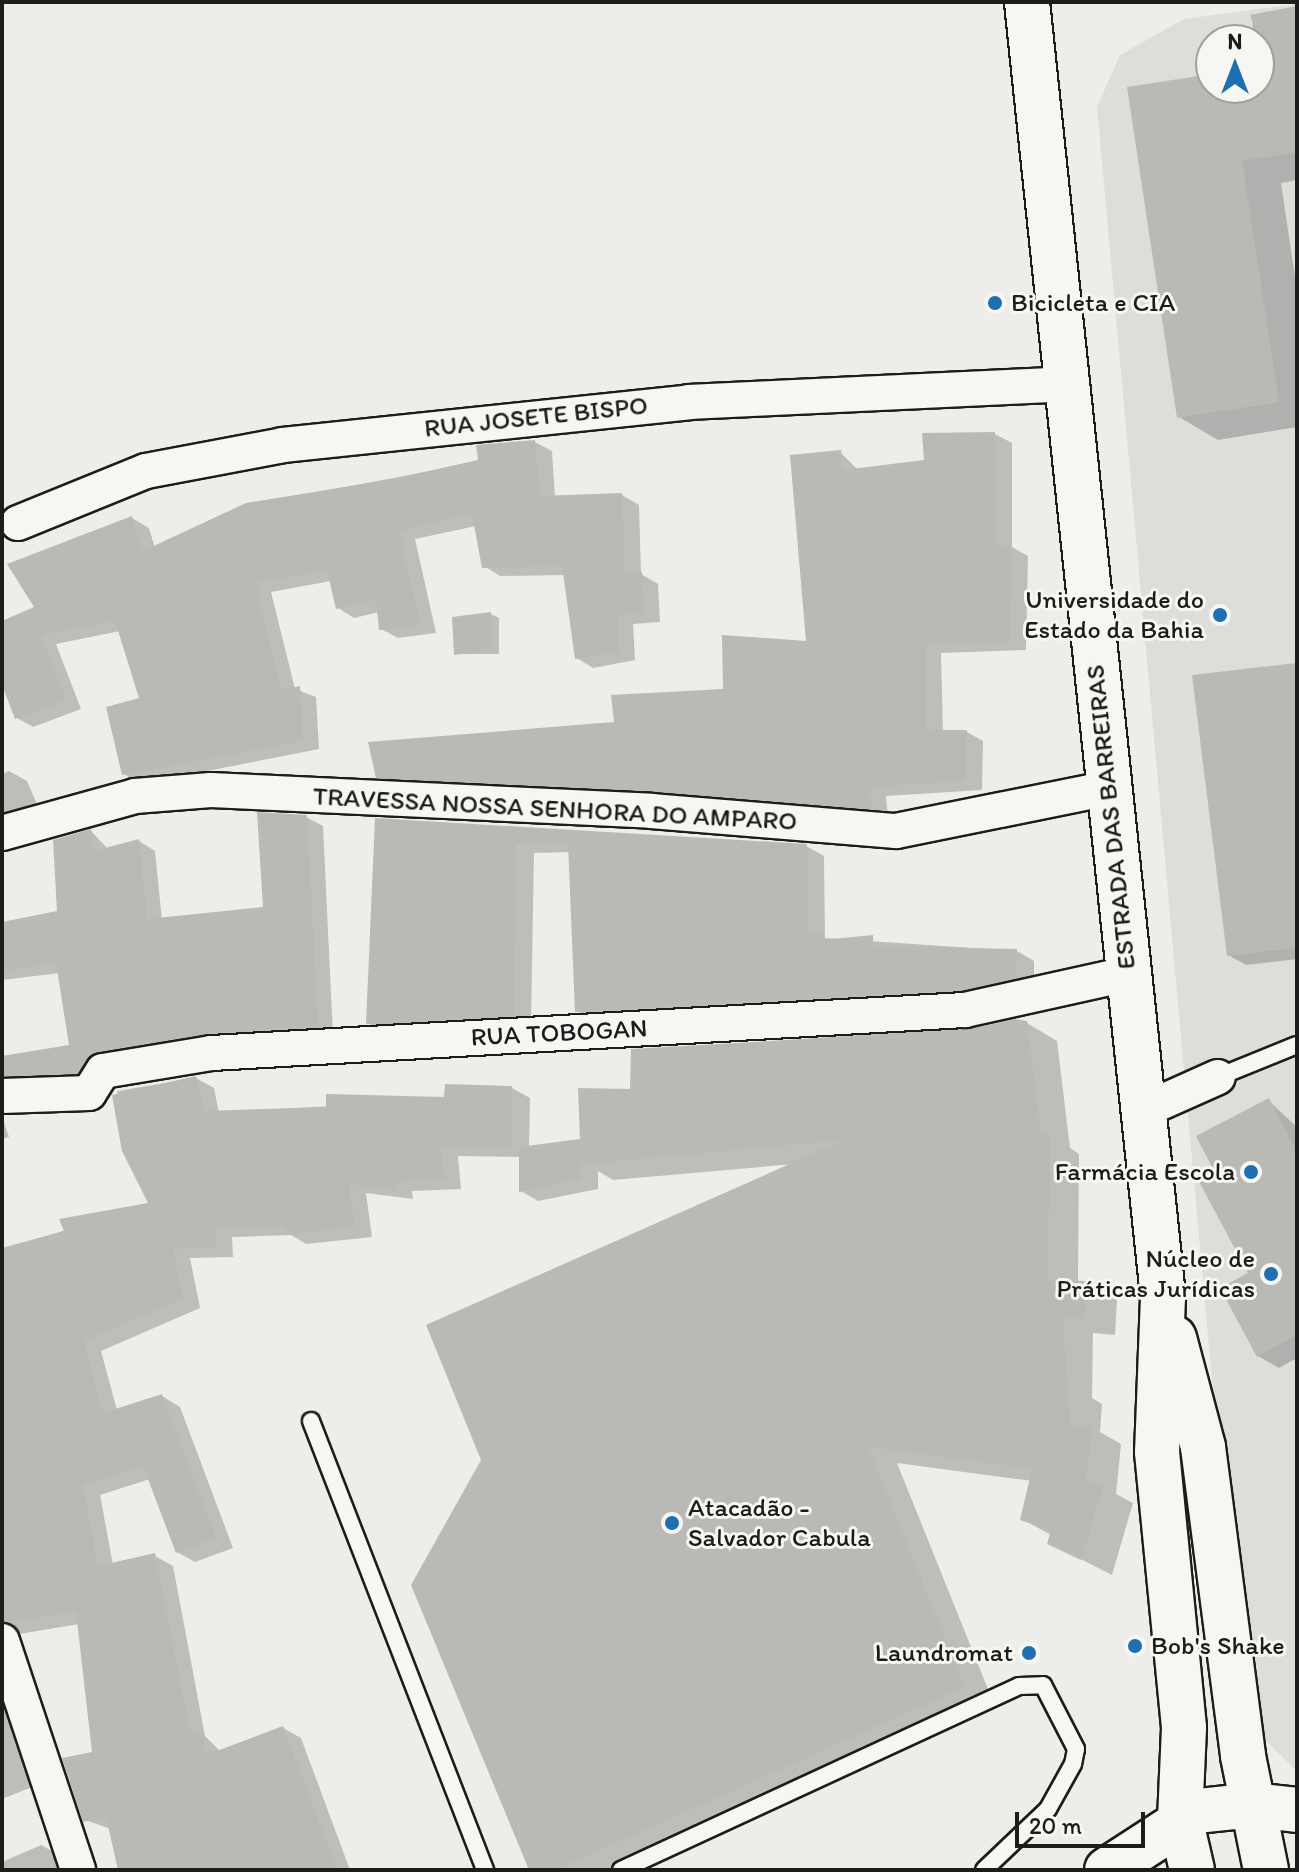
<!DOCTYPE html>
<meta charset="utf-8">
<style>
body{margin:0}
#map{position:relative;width:1299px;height:1872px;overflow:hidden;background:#edede9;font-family:Itim,sans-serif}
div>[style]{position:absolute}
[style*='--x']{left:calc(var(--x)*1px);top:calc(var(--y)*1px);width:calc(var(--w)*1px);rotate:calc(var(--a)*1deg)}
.built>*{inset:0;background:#ddddda}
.shadow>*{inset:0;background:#0003}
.building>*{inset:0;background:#b9b9b6}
.roads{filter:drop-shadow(2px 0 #1c1c1c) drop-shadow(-2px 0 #1c1c1c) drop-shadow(0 2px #1c1c1c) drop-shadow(0 -2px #1c1c1c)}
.service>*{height:16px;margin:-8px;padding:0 8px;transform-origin:8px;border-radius:8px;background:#f6f6f2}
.minor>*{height:34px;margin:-17px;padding:0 17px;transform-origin:17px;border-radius:17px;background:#f6f6f2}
.secondary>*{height:44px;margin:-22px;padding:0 22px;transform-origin:22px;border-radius:22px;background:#f6f6f2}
.dots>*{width:22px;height:22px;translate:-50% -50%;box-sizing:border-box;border:4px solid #f6f6f2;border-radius:50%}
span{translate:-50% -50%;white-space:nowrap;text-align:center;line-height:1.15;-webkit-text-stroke:6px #f6f6f2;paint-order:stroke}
.poi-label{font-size:26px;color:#1c1c1c}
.left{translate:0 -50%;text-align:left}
.right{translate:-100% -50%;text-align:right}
.street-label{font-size:26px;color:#1c1c1c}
.frame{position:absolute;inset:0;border:4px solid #1c1c1c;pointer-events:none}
.north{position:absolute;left:1195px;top:24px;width:80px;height:80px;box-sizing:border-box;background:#f6f6f2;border:2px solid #9f9f9c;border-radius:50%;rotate:0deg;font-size:22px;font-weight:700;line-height:32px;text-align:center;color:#1c1c1c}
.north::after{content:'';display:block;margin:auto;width:28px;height:36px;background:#1f6fb2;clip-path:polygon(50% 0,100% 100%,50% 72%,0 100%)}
.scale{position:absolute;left:1015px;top:1812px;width:130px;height:36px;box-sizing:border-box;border:4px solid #1c1c1c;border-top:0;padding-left:10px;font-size:24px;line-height:28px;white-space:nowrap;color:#1c1c1c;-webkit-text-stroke:6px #f6f6f2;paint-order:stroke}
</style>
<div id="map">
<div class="built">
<i style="clip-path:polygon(evenodd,1297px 4px,1297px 1771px,1257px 1732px,1217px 1435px,1097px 107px,1120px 55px,1184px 19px,1297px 4px,1211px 40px,1259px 40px,1259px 88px,1211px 88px,1211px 40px)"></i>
</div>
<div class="shadow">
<i style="clip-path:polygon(1297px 8px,1297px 180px,1281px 183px,1297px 290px,1297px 427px,1218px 440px,1179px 417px,1211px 76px,1211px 88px,1259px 88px,1252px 17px)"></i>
<i style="clip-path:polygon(995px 434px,1012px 443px,1012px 547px,1028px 556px,1026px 650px,941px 653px,943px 732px,967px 732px,983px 741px,982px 790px,886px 796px,888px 817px,395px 786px,378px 777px,616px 724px,725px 691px,809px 643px,840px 452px,858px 470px,926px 461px)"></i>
<i style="clip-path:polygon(535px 442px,552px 451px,555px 498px,622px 495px,639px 505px,641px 574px,658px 584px,660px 622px,633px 624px,635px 660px,593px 668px,577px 658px,565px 575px,500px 576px,484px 566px,476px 526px,415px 539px,436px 633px,398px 638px,381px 629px,379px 612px,354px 618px,338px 608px,331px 581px,271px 592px,295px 689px,316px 697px,319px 749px,141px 784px,124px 774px,141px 699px,120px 631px,56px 644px,81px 709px,33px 727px,17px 718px,2px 680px,2px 624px,37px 607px,9px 564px,132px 518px,149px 528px,155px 548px,247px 505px,480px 462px)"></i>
<i style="clip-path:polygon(491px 614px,499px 618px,499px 654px,456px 654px)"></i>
<i style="clip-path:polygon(1297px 665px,1297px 959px,1246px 965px,1228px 955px)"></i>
<i style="clip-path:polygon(9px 771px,27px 781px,42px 816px,2px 843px,2px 774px)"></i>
<i style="clip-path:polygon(306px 817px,323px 826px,333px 1035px,94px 1082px,17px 1085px,2px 1076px,2px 1058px,71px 1047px,60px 973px,2px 980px,2px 924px,59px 913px,91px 831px,108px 849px,139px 841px,155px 851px,162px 920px,266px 909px)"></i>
<i style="clip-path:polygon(377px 820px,806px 846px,824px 856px,825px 938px,1017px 951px,1034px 961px,1034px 988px,981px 999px,595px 1021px,577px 1011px,571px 852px,534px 853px,531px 1025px,386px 1033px,368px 1023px)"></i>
<i style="clip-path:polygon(1027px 1023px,1057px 1041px,1070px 1148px,1079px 1154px,1078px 1283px,1117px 1300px,1115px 1335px,1093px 1333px,1092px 1398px,1102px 1404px,1100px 1432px,1121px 1444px,1116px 1494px,1133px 1503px,1112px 1575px,1049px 1543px,1051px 1535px,1022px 1519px,1032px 1481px,897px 1463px,994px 1704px,622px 1870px,531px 1870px,794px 1164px,613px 1180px,598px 1171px,598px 1189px,538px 1201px,521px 1191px,521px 1157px,458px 1156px,461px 1189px,412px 1191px,413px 1199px,366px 1193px,372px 1237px,306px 1244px,291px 1235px,232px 1237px,233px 1257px,190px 1258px,200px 1308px,101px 1351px,117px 1410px,162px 1396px,180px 1407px,233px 1548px,195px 1562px,177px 1552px,150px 1479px,100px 1495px,113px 1565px,155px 1556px,173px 1566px,205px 1736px,221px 1752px,283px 1728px,301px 1738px,350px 1870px,120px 1870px,111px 1829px,85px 1820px,95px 1754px,79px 1624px,2px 1637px,2px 1250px,150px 1204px,124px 1151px,117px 1091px,196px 1078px,214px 1088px,219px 1113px,446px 1099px,512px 1088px,530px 1098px,529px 1148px,582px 1141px,632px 1091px,633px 1051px)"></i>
<i style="clip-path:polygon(1269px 1101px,1297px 1127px,1297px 1358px,1279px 1368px,1258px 1356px,1250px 1274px,1215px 1168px)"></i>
<i style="clip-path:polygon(2px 1117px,9px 1137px,2px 1139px)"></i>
<i style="clip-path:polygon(2px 1653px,16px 1707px,5px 1710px,29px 1744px,42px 1783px,2px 1799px)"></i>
<i style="clip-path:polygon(41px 1845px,59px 1855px,64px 1870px,2px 1870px,2px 1862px)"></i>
</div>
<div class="building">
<i style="clip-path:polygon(1297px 6px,1297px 152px,1242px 161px,1279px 402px,1177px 418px,1127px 87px,1211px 74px,1211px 88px,1259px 88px,1259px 40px,1250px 15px)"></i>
<i style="clip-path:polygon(995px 432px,995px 546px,1012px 545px,1010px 642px,925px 645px,927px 730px,967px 730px,966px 781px,870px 787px,872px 809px,376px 778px,368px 742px,614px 722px,611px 695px,723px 689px,722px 635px,806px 641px,790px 455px,841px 450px,843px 470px,924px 460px,922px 433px)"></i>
<i style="clip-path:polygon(535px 440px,540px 496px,622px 493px,625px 573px,642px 572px,644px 614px,617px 615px,619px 652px,575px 659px,562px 566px,482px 568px,472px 514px,399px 531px,421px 624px,379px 630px,376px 600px,336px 609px,327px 570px,256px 583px,281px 690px,300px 686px,303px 741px,122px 775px,106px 707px,139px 698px,115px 621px,41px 635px,66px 700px,15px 719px,2px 685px,2px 621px,34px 607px,7px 564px,132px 516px,143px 551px,246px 503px,388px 480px,478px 460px,476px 445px)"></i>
<i style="clip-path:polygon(491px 612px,491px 650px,454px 655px,452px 617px)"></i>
<i style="clip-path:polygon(1297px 663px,1297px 948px,1227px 956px,1192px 675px)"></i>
<i style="clip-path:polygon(257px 812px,307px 815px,318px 1026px,209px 1033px,99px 1051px,78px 1073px,2px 1076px,2px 1056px,69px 1045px,56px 963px,2px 971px,2px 922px,57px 911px,53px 840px,91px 829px,94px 851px,139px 839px,147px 919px,263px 907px)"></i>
<i style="clip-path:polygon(375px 818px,807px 844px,808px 934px,821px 933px,822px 940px,873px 935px,873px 946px,1017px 949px,1016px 978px,962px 990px,575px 1012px,568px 843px,516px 844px,514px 1016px,366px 1024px)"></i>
<i style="clip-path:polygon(1015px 1019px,1027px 1021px,1041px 1134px,1050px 1134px,1048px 1280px,1087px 1281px,1085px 1319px,1063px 1317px,1070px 1426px,1092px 1425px,1086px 1482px,1104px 1484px,1081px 1560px,1047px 1544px,1051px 1530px,1020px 1520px,1032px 1469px,868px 1447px,965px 1687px,555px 1870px,529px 1870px,411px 1585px,481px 1460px,426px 1325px,844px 1140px,581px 1164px,578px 1088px,630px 1089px,631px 1049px,966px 1030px)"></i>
<i style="clip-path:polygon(196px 1076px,204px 1111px,326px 1107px,326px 1094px,444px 1097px,445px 1084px,512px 1086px,512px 1148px,441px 1147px,444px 1179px,395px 1182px,396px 1190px,349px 1184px,355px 1227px,286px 1235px,284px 1226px,215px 1227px,216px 1248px,173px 1249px,183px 1298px,84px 1341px,103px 1413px,162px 1394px,216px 1538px,176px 1553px,143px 1466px,83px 1485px,98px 1566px,155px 1553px,191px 1734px,202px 1732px,206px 1755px,283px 1726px,337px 1870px,118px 1870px,106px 1817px,83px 1822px,62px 1758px,92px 1752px,76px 1612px,2px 1622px,2px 1248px,64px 1231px,59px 1219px,148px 1203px,122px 1151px,112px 1095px)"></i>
<i style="clip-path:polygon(1269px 1098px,1297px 1152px,1297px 1335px,1257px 1357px,1220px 1288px,1248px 1273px,1196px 1176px,1212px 1167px,1196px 1136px)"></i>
<i style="clip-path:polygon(580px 1139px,580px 1179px,519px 1192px,519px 1147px)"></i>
</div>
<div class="roads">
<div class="service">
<i style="--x:1218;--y:1077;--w:85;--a:-22.1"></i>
<i style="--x:311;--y:1421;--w:482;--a:68.8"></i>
<i style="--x:621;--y:1870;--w:438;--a:-24.8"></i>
<i style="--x:1019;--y:1686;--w:24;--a:-2"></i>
<i style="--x:1043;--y:1685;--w:72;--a:62.7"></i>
<i style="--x:1076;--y:1749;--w:15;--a:101"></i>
<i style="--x:1073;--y:1764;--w:51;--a:119.1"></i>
<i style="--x:1048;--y:1809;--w:88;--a:136.4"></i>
</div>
<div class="minor">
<i style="--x:18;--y:523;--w:138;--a:-22.1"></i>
<i style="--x:146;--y:471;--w:139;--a:-10.7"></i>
<i style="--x:283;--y:445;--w:408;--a:-6"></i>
<i style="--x:689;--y:402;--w:377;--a:-2.7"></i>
<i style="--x:2;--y:833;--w:138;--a:-15.5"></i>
<i style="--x:135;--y:796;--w:76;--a:-4.5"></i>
<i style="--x:211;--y:790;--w:441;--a:2.7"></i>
<i style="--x:651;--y:811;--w:246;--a:4.7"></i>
<i style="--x:896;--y:831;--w:217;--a:-11.4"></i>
<i style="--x:2;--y:1096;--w:87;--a:-2"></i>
<i style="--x:89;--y:1093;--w:26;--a:-58"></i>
<i style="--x:103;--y:1071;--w:110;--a:-9.4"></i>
<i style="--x:212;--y:1053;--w:754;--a:-3.27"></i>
<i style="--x:965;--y:1010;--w:167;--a:-12.5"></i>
<i style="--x:1142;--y:1111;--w:83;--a:-24.1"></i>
<i style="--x:2;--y:1641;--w:241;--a:71.6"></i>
</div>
<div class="secondary">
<i style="--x:1027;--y:2;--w:1302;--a:84"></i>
<i style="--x:1163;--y:1297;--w:155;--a:92.2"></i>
<i style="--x:1157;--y:1452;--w:277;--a:84.4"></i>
<i style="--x:1184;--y:1728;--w:90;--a:92.5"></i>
<i style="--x:1180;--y:1818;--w:53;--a:77"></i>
<i style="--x:1174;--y:1338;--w:113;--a:75.1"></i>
<i style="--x:1203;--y:1447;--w:312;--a:82.6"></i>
<i style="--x:1243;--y:1756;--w:116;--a:78.6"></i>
<i style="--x:1107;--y:1870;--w:108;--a:-33"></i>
<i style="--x:1198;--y:1811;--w:55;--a:-6.2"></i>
<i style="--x:1253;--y:1805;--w:44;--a:6.5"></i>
</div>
</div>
<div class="dots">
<i style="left:995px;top:303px;background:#1f6fb2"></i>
<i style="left:1220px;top:615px;background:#1f6fb2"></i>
<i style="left:1251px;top:1172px;background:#1f6fb2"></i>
<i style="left:1271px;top:1274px;background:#1f6fb2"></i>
<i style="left:672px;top:1523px;background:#1f6fb2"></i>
<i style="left:1135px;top:1646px;background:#1f6fb2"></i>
<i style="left:1029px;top:1653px;background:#1f6fb2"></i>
</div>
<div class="poi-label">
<span class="left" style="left:1011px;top:303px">Bicicleta e CIA</span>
<span class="right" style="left:1204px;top:615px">Universidade do<br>Estado da Bahia</span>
<span class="right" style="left:1235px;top:1172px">Farmácia Escola</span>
<span class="right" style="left:1255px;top:1274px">Núcleo de<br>Práticas Jurídicas</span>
<span class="left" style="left:688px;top:1523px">Atacadão -<br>Salvador Cabula</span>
<span class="left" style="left:1151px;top:1646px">Bob's Shake</span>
<span class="right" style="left:1013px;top:1653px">Laundromat</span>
</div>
<div class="street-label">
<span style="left:536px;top:417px;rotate:-6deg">RUA JOSETE BISPO</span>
<span style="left:555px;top:809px;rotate:3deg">TRAVESSA NOSSA SENHORA DO AMPARO</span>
<span style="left:1111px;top:817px;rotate:-96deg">ESTRADA DAS BARREIRAS</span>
<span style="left:559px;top:1033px;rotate:-3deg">RUA TOBOGAN</span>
</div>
<div class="frame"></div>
<div class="north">N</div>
<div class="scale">20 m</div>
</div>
